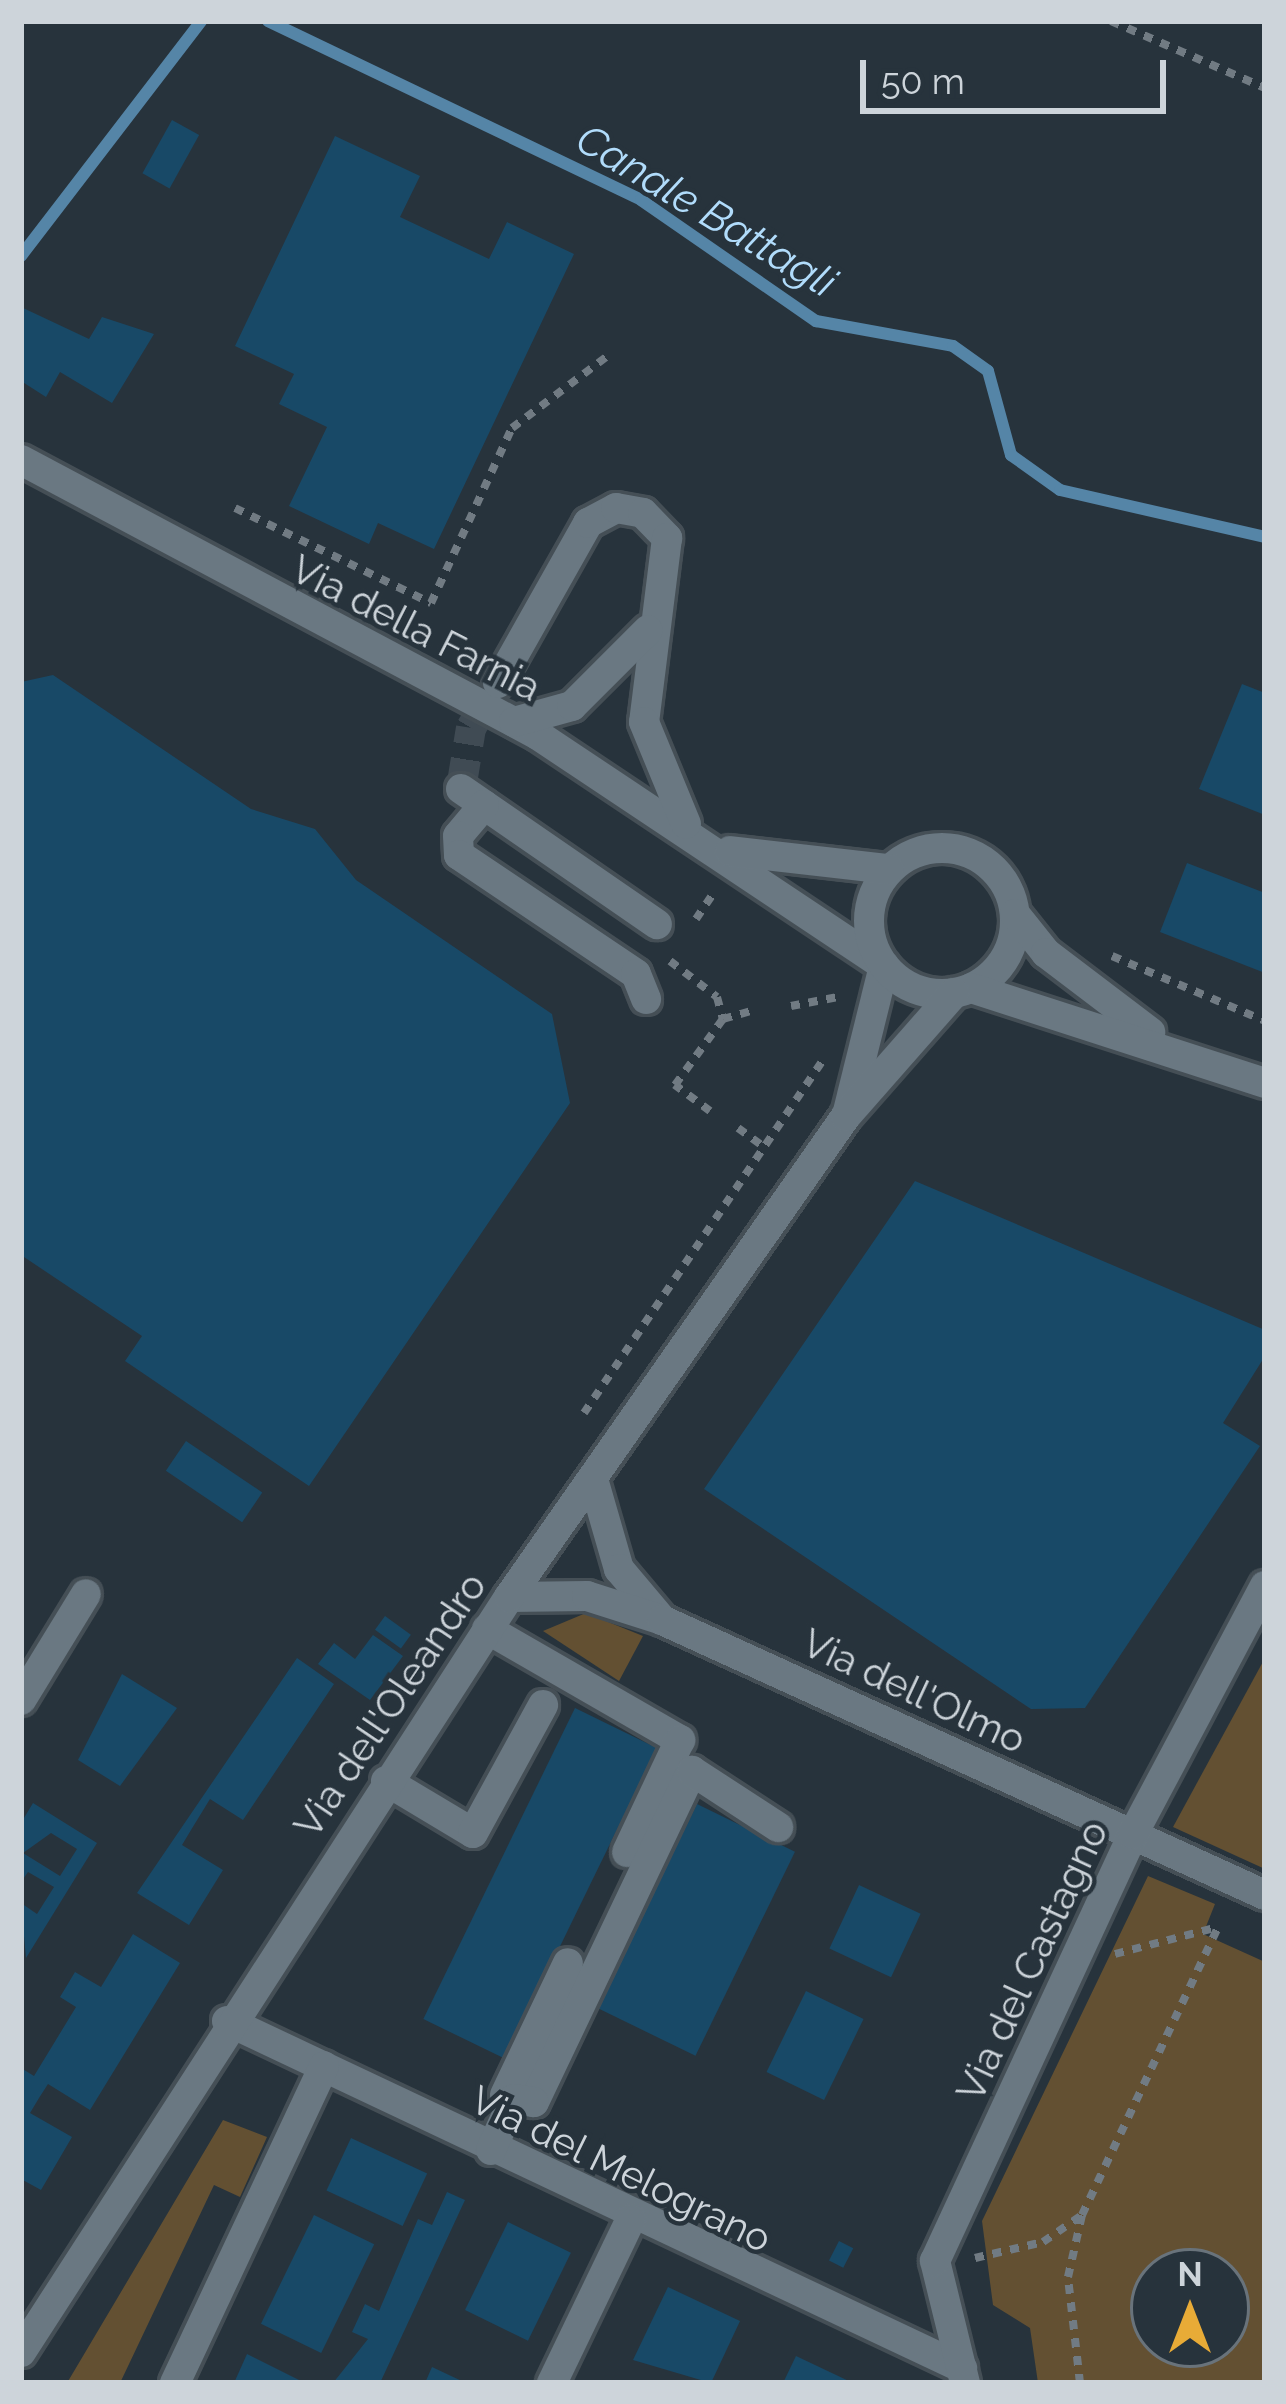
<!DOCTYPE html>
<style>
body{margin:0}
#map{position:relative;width:1286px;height:2404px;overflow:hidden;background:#27333c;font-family:Raleway,sans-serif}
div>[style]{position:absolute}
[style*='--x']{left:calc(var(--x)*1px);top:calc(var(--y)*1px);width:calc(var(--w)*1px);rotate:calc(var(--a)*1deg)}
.green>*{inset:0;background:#635032}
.stream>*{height:12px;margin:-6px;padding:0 6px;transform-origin:6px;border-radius:6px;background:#5585a7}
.building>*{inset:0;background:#184967;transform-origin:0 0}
.minor-tunnel>*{height:30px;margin-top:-15px;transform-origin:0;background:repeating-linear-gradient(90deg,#404b54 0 30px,transparent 0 45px)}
.path>*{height:8px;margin-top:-4px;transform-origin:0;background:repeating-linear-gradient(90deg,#717b83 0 9px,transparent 0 18px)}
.roads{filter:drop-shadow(3px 0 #454f56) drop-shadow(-3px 0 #454f56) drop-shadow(0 3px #454f56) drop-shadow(0 -3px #454f56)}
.minor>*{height:30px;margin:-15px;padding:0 15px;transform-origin:15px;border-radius:15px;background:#6a7882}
.minor>.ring{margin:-15px;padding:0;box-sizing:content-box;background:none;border:30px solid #6a7882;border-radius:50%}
span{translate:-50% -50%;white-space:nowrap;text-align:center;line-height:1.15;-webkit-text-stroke:9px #27333c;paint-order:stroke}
.street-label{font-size:39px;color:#cdd4da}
.water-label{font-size:42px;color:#b1dcfb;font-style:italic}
.frame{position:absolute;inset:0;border:24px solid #cdd4da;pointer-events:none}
.north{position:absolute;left:1130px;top:2248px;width:120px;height:120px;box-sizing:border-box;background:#27333c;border:3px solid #69737b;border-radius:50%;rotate:0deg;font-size:33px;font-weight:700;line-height:48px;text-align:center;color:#cdd4da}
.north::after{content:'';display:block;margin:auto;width:42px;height:54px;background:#e8ab37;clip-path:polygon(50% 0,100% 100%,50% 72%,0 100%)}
.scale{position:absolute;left:860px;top:60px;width:306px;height:54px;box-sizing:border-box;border:6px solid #cdd4da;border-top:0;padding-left:15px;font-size:36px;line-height:42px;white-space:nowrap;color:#cdd4da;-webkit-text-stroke:9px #27333c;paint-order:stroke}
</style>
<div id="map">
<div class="green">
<i style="clip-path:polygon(586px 1613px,643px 1636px,619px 1681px,543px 1631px)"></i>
<i style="clip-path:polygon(1265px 1658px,1265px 1869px,1173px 1827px)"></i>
<i style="clip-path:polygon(evenodd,1148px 1876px,1215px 1904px,1203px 1934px,1265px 1962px,1265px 2383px,1038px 2383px,1030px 2328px,993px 2305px,982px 2221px,1148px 1876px,1154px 2272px,1226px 2272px,1226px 2344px,1154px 2344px,1154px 2272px)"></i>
<i style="clip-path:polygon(223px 2120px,267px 2137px,240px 2197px,214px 2185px,120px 2383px,67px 2383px)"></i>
</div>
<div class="stream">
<i style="--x:268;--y:21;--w:414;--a:25.6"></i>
<i style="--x:641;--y:200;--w:213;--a:34.7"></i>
<i style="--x:816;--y:321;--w:139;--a:10.3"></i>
<i style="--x:953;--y:346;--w:43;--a:35.5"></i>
<i style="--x:988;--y:371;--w:87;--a:74.7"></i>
<i style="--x:1011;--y:455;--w:60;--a:35.5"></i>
<i style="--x:1060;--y:490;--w:210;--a:12.9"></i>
<i style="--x:21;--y:256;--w:296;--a:-52.5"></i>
</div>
<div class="building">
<i style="left:172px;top:120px;width:31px;height:61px;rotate:29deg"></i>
<i style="clip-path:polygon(335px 136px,420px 176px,400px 217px,489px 259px,507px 222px,574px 254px,434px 549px,378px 523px,369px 544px,289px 506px,327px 427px,279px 404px,294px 374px,235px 346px)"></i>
<i style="clip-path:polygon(21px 307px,89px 339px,102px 317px,154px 334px,112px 403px,60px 372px,46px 397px,21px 381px)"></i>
<i style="clip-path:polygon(53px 675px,251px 809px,315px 829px,356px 880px,552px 1014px,570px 1103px,309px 1486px,125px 1361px,142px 1336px,21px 1255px,21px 682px)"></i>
<i style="clip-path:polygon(1242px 684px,1265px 693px,1265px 815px,1199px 789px)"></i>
<i style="clip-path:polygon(1187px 863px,1265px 893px,1265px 973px,1160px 932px)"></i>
<i style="clip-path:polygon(915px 1181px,1265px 1330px,1265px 1356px,1223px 1423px,1260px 1446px,1085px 1708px,1031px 1709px,704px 1489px)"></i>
<i style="left:186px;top:1441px;width:92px;height:36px;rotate:34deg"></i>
<i style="left:385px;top:1616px;width:32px;height:17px;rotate:36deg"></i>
<i style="clip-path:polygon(373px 1635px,403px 1656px,370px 1700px,318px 1664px,334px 1643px,355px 1659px)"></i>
<i style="clip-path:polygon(297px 1658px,334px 1684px,243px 1820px,210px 1799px,191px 1830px,182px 1845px,223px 1870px,189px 1925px,137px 1893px)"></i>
<i style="clip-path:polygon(122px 1674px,177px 1708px,120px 1786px,78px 1760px)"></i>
<i style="left:575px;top:1708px;width:91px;height:346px;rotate:26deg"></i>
<i style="clip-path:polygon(evenodd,33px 1803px,97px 1843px,26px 1958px,21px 1903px,37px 1914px,54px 1887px,28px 1872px,21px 1882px,21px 1823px,33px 1803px,51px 1833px,77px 1849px,60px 1876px,23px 1853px,51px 1833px)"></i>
<i style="left:697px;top:1804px;width:109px;height:227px;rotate:26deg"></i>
<i style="left:859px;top:1885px;width:68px;height:70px;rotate:25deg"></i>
<i style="clip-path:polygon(133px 1934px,180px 1963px,90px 2110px,48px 2084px,39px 2098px,30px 2113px,72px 2137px,41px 2190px,21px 2179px,21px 2068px,34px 2076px,76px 2007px,60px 1997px,75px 1972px,101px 1987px)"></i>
<i style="left:806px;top:1991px;width:64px;height:90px;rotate:26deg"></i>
<i style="left:351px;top:2138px;width:84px;height:58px;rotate:25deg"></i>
<i style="clip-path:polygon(447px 2192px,465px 2200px,380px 2383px,333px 2383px,368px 2339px,352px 2332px,365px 2304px,379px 2311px,418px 2219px,432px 2225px)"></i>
<i style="left:314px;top:2215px;width:67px;height:121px;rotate:26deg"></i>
<i style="left:508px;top:2222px;width:70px;height:98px;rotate:26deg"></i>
<i style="left:839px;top:2241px;width:16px;height:22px;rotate:27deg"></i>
<i style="clip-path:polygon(668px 2287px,740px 2321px,711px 2383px,633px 2360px)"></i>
<i style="clip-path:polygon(247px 2354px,305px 2383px,234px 2383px)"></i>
<i style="clip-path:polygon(796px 2356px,853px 2383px,783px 2383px)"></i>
<i style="clip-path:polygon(432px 2367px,466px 2383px,425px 2383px)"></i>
</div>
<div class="minor-tunnel">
<i style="--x:461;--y:789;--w:62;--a:-80.7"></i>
<i style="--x:471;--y:728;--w:52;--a:-59"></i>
</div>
<div class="path">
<i style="--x:1111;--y:21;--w:168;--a:23.5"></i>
<i style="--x:235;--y:508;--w:218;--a:25.9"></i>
<i style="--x:431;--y:603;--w:193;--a:-65.2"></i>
<i style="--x:512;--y:428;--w:121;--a:-37"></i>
<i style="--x:696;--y:919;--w:32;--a:-56"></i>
<i style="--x:1112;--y:956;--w:166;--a:23"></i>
<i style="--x:670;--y:961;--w:59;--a:37.5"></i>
<i style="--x:717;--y:997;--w:23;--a:75"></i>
<i style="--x:791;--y:1006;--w:53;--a:-10.9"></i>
<i style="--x:710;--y:1111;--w:44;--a:-143.4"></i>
<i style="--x:675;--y:1085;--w:82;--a:-54"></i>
<i style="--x:723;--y:1019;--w:29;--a:-16"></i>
<i style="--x:738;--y:1128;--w:31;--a:36"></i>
<i style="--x:584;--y:1413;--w:429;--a:-55.9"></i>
<i style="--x:1115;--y:1954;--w:106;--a:-14.7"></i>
<i style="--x:975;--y:2258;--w:70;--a:-13.2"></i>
<i style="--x:1043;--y:2242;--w:47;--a:-34.7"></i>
<i style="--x:1082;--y:2215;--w:318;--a:-64.7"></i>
<i style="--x:1080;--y:2383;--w:107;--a:-96.5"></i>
<i style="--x:1068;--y:2277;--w:64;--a:-77.3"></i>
</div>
<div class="roads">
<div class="minor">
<i style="--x:21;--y:460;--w:586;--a:28.01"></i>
<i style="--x:538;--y:735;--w:416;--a:33.7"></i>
<i style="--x:884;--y:966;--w:149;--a:103.9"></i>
<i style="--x:498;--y:683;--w:184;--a:-60.6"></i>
<i style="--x:588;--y:523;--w:32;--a:-28"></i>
<i style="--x:616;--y:508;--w:27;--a:10"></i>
<i style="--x:643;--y:513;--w:35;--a:46"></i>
<i style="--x:667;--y:538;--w:185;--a:97.1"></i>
<i style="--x:644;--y:722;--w:110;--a:67.6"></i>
<i style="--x:514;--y:722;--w:60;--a:-15.4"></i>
<i style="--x:572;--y:706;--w:107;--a:-45"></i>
<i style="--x:461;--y:789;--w:238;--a:34.6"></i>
<i style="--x:484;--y:805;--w:40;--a:130"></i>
<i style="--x:458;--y:836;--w:19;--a:87"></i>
<i style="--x:459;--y:855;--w:213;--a:33.9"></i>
<i style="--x:636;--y:974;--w:27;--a:68"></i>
<i class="ring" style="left:869px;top:848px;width:116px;height:116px"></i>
<i style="--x:730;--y:851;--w:160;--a:6.5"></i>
<i style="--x:1015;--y:914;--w:50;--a:51.5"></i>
<i style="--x:1046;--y:953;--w:131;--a:37.2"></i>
<i style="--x:971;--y:988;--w:309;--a:17.9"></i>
<i style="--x:593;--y:1479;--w:94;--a:73.9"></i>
<i style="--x:619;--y:1569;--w:67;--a:49.9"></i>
<i style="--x:509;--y:1597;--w:78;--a:-0.7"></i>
<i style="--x:587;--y:1596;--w:79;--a:17.7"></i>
<i style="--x:662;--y:1620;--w:663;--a:24.52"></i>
<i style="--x:487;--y:1629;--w:223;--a:29.9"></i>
<i style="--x:680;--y:1740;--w:124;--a:115.3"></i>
<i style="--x:21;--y:1700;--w:124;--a:-58.5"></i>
<i style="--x:386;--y:1781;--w:101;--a:30.9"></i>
<i style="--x:473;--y:1833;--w:146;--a:-61.3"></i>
<i style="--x:227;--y:2021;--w:813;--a:25.27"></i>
<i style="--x:505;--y:2095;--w:146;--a:-64.5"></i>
<i style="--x:534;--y:2102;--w:367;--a:-64.5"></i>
<i style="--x:692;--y:1771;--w:103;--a:33.1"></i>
<i style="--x:491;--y:2150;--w:56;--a:-65.7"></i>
<i style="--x:514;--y:2099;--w:20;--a:9"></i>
<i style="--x:21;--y:2352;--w:899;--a:-57.12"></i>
<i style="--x:509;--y:1597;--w:587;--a:-54.98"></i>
<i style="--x:846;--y:1116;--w:164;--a:-48.7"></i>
<i style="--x:175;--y:2383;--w:350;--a:-64.8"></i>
<i style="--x:552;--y:2383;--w:182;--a:-64.3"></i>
<i style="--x:965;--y:2383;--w:126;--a:-103.8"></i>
<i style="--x:935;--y:2261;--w:471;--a:-65.1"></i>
<i style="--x:1133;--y:1834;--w:281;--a:-62"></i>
</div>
</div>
<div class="street-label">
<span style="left:416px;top:628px;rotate:27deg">Via della Farnia</span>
<span style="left:914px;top:1691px;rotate:25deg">Via dell'Olmo</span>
<span style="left:390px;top:1705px;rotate:-56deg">Via dell'Oleandro</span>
<span style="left:1032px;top:1961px;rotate:-65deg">Via del Castagno</span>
<span style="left:621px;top:2169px;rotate:26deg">Via del Melograno</span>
</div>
<div class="water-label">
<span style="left:706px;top:211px;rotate:31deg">Canale Battagli</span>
</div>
<div class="frame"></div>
<div class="north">N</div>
<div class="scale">50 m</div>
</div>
